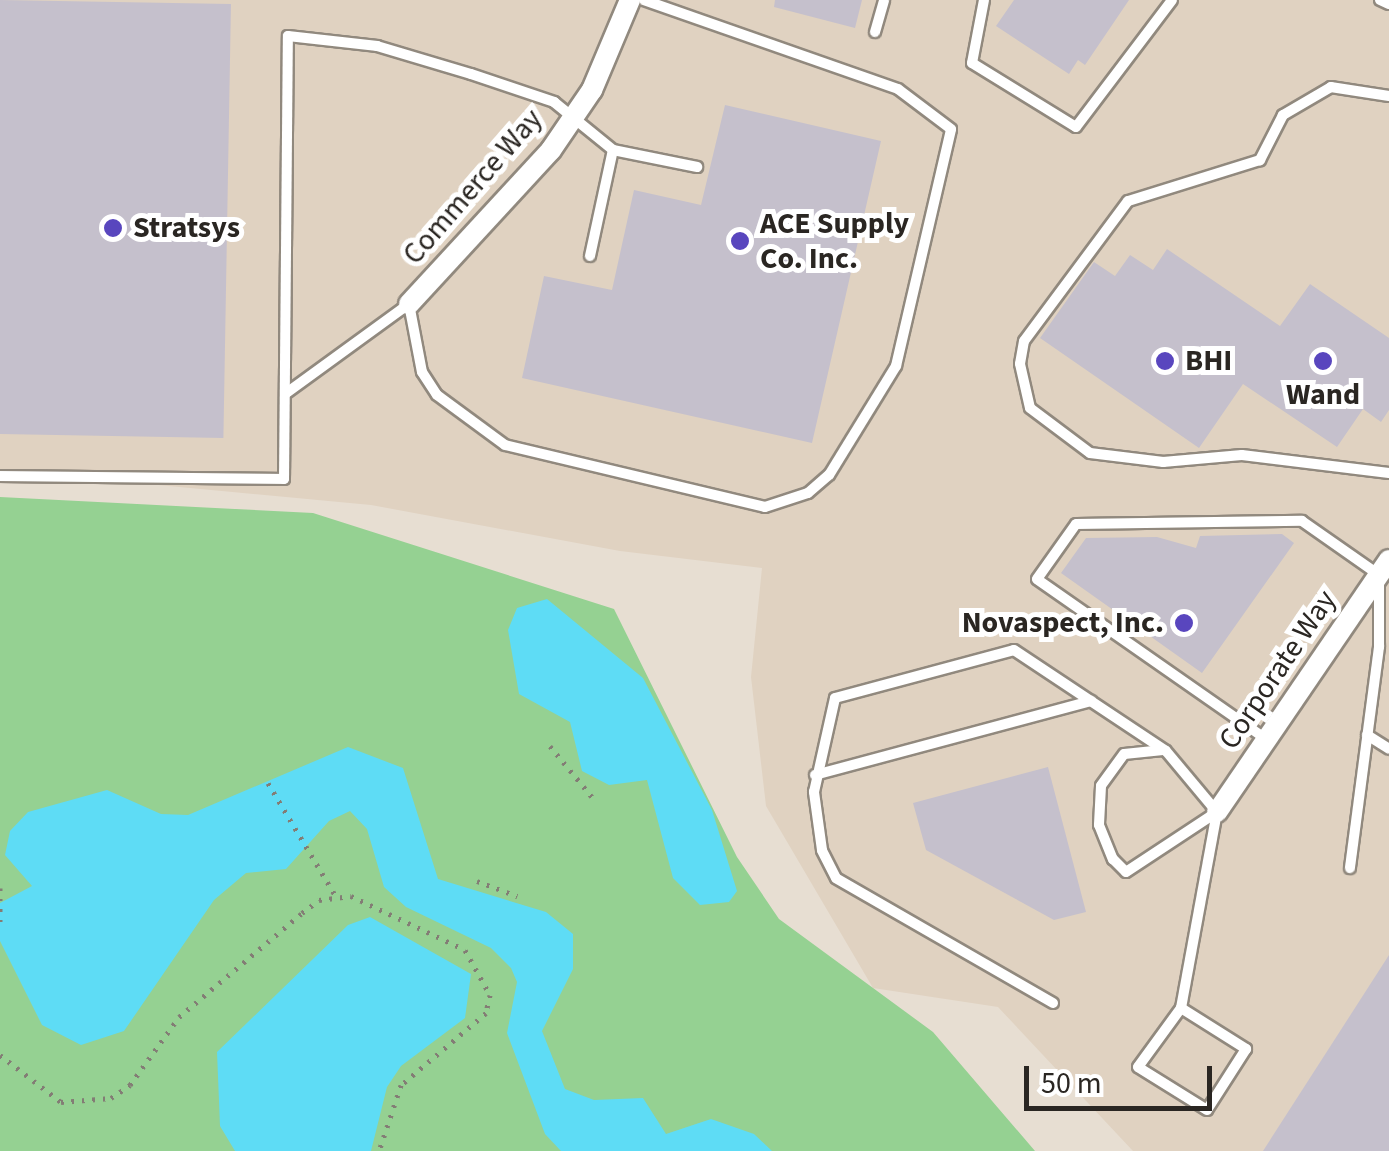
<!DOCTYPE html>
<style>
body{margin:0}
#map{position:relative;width:1389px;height:1151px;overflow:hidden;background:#e7ded2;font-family:"Source Sans 3",sans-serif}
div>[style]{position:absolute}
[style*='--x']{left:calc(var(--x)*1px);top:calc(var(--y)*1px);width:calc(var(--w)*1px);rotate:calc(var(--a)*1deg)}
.built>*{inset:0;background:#e0d2c1}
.green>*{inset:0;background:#95d192}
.water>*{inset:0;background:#5edcf5}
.building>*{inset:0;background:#c5c0cc;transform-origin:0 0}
.path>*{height:5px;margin-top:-2.5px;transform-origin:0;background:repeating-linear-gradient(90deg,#837d75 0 2.5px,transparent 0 10.5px)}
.roads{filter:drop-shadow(2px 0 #91897e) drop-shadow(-2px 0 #91897e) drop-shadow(0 2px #91897e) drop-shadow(0 -2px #91897e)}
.service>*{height:10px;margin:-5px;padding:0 5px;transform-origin:5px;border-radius:5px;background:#fff}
.minor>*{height:20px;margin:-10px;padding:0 10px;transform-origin:10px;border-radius:10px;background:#fff}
.dots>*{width:28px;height:28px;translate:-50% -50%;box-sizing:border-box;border:5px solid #fff;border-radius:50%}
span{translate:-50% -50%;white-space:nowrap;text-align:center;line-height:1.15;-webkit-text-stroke:10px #fff;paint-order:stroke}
.street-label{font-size:30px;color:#2a2622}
.poi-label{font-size:30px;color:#2a2622;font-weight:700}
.left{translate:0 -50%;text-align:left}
.right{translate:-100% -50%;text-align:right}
.scale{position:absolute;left:1024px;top:1066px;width:188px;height:45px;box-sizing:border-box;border:5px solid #2a2622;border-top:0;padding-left:12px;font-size:30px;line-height:35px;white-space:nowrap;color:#2a2622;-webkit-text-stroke:8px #fff;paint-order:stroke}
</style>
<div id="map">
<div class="built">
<i style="clip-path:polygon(0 0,1389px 0,1389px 1151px,1133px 1151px,998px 1007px,873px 988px,766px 806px,751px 677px,762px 568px,620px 551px,371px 505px,0 470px)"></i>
</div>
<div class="green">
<i style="clip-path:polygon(0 497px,313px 513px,614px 609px,737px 857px,779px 919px,933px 1032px,1035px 1151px,0 1151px)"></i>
</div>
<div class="water">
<i style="clip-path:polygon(547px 599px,643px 678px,712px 810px,737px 891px,729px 902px,700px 905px,673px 878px,647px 780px,609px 785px,582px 771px,570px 722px,519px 694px,508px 630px,517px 608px)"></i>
<i style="clip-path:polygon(348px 747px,403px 768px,438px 879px,546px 912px,573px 934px,573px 969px,542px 1031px,565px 1089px,594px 1100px,643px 1098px,666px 1134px,711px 1119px,754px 1134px,772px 1151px,561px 1151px,545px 1134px,507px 1033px,517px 982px,511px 968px,491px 948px,406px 907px,384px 887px,367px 829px,350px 811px,329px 821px,286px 869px,246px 873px,214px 900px,124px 1031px,81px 1045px,42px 1025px,0 941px,0 903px,32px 886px,5px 855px,10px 831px,28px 812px,107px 790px,161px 814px,188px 815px)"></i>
<i style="clip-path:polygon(370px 917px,471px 974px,465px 1018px,401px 1066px,387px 1087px,371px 1151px,235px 1151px,220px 1126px,217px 1052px,348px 925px)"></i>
</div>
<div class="building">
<i style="left:0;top:0;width:231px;height:434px;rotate:1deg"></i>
<i style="clip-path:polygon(775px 0,862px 0,855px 28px,774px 7px)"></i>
<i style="clip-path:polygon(1014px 0,1129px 0,1085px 65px,1078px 60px,1069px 74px,996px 26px)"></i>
<i style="clip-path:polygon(725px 105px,881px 141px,812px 443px,522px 378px,544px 276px,612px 290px,634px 190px,701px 205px)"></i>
<i style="clip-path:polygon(1167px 249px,1280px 326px,1310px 284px,1389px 338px,1389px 410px,1381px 422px,1363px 409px,1337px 447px,1243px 384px,1199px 448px,1040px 338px,1094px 262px,1115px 276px,1130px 255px,1153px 270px)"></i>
<i style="clip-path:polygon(1282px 534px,1294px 543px,1202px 673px,1061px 573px,1086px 538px,1157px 537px,1196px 548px,1200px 536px)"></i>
<i style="clip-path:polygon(1048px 767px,1086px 912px,1054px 920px,926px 850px,913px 803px)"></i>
<i style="clip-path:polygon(1389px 955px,1389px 1151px,1263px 1151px)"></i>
</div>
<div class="path">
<i style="--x:550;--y:746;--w:66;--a:50.5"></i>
<i style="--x:268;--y:783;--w:131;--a:59.1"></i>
<i style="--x:477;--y:881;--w:43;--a:20.6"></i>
<i style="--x:0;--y:888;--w:37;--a:90"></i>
<i style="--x:0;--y:1055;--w:77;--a:37.6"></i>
<i style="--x:61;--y:1102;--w:50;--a:-4.6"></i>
<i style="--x:111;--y:1098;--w:23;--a:-34"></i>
<i style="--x:130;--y:1085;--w:84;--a:-54.2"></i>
<i style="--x:179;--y:1017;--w:161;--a:-40.2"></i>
<i style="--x:302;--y:913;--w:21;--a:-37"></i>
<i style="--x:319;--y:900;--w:32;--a:-7"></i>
<i style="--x:351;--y:896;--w:126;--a:25.3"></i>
<i style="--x:465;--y:950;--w:51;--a:60.9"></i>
<i style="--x:490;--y:995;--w:18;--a:103"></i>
<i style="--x:486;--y:1013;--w:111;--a:139.7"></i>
<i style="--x:401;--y:1085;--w:70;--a:108.4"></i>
</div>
<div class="roads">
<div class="service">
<i style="--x:984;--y:0;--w:64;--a:100.8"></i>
<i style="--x:972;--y:63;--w:122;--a:31.6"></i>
<i style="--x:1076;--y:127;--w:159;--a:-52.9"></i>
<i style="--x:1380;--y:0;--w:10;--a:24"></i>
<i style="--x:875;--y:32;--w:33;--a:-74"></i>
<i style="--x:1389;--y:96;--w:59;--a:-171.2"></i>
<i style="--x:1331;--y:87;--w:56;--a:149.7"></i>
<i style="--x:1283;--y:115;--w:51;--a:117.1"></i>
<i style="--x:1260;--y:160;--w:138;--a:162.7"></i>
<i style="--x:1128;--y:201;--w:174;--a:126.6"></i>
<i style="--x:1024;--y:341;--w:23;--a:100"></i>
<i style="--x:1020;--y:364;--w:45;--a:77.2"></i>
<i style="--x:1030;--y:408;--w:75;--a:36.9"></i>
<i style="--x:1090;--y:453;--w:74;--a:7"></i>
<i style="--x:1163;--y:462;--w:79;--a:-5.1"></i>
<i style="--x:1242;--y:455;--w:148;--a:7"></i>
<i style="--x:590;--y:256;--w:108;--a:-77.8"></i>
<i style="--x:285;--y:394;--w:153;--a:-36"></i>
<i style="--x:409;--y:304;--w:69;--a:79.2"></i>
<i style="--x:422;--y:372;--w:27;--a:57"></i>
<i style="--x:437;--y:395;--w:84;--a:36.3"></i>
<i style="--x:505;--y:445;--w:267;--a:13.4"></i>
<i style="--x:765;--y:507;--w:45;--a:-18"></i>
<i style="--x:808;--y:493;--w:28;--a:-41"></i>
<i style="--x:829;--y:475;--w:128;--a:-58.4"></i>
<i style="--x:896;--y:366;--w:243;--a:-76.9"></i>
<i style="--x:951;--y:129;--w:66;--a:-143"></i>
<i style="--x:898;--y:89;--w:269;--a:-160.7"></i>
<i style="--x:0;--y:476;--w:284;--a:0.6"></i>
<i style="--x:284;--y:479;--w:443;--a:-89.5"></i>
<i style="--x:288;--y:36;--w:90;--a:6.4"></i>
<i style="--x:377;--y:46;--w:98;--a:16.6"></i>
<i style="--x:471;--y:74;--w:88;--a:18.6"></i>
<i style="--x:554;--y:102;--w:76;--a:39.1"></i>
<i style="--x:613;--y:150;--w:86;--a:11.4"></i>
<i style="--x:1367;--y:735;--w:26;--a:32"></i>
<i style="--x:1266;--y:739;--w:279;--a:-145.1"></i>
<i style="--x:1037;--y:579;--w:67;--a:-54.7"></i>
<i style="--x:1076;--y:524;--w:226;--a:-0.8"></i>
<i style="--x:1302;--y:521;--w:94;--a:35"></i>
<i style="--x:1379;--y:575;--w:72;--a:90"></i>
<i style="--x:1379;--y:647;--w:223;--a:97.5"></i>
<i style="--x:1163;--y:750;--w:39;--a:174"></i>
<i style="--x:1124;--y:754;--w:39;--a:126"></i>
<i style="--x:1101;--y:786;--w:39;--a:93"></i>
<i style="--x:1099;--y:825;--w:37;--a:68"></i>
<i style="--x:1113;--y:859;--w:18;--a:45"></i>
<i style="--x:1126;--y:872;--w:109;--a:-33.4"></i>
<i style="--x:815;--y:775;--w:286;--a:-15"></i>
<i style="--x:1053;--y:1003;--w:250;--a:-150.1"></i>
<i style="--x:836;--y:878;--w:31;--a:-117"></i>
<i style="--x:822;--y:850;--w:59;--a:-97.9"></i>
<i style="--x:814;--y:792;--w:96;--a:-77.4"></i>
<i style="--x:835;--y:698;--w:185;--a:-15"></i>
<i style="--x:1014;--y:650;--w:182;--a:33.6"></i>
<i style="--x:1166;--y:751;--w:80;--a:50.1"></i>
<i style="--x:1181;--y:1008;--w:77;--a:32.2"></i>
<i style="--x:1246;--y:1049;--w:72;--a:122.6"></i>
<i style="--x:1207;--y:1110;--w:81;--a:-148.1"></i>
<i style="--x:1138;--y:1067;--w:73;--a:-53.9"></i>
<i style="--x:1181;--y:1008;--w:199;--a:-79.6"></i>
</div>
<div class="minor">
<i style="--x:409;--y:304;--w:209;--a:-47.3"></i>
<i style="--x:551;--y:150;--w:73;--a:-55.7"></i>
<i style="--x:592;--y:90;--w:98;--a:-67.1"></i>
<i style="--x:1217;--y:812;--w:305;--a:-55.7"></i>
</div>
</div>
<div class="dots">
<i style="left:113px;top:228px;background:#5946be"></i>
<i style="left:740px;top:241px;background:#5946be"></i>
<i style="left:1165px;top:361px;background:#5946be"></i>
<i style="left:1323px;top:361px;background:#5946be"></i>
<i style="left:1184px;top:623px;background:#5946be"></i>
</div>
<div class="street-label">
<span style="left:473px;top:187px;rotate:-49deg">Commerce Way</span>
<span style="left:1278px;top:670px;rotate:-56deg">Corporate Way</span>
</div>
<div class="poi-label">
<span class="left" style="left:760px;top:241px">ACE Supply<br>Co. Inc.</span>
<span class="left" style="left:133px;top:228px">Stratsys</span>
<span class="left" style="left:1185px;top:361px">BHI</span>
<span style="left:1323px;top:395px">Wand</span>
<span class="right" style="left:1164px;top:623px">Novaspect, Inc.</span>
</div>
<div class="scale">50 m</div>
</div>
